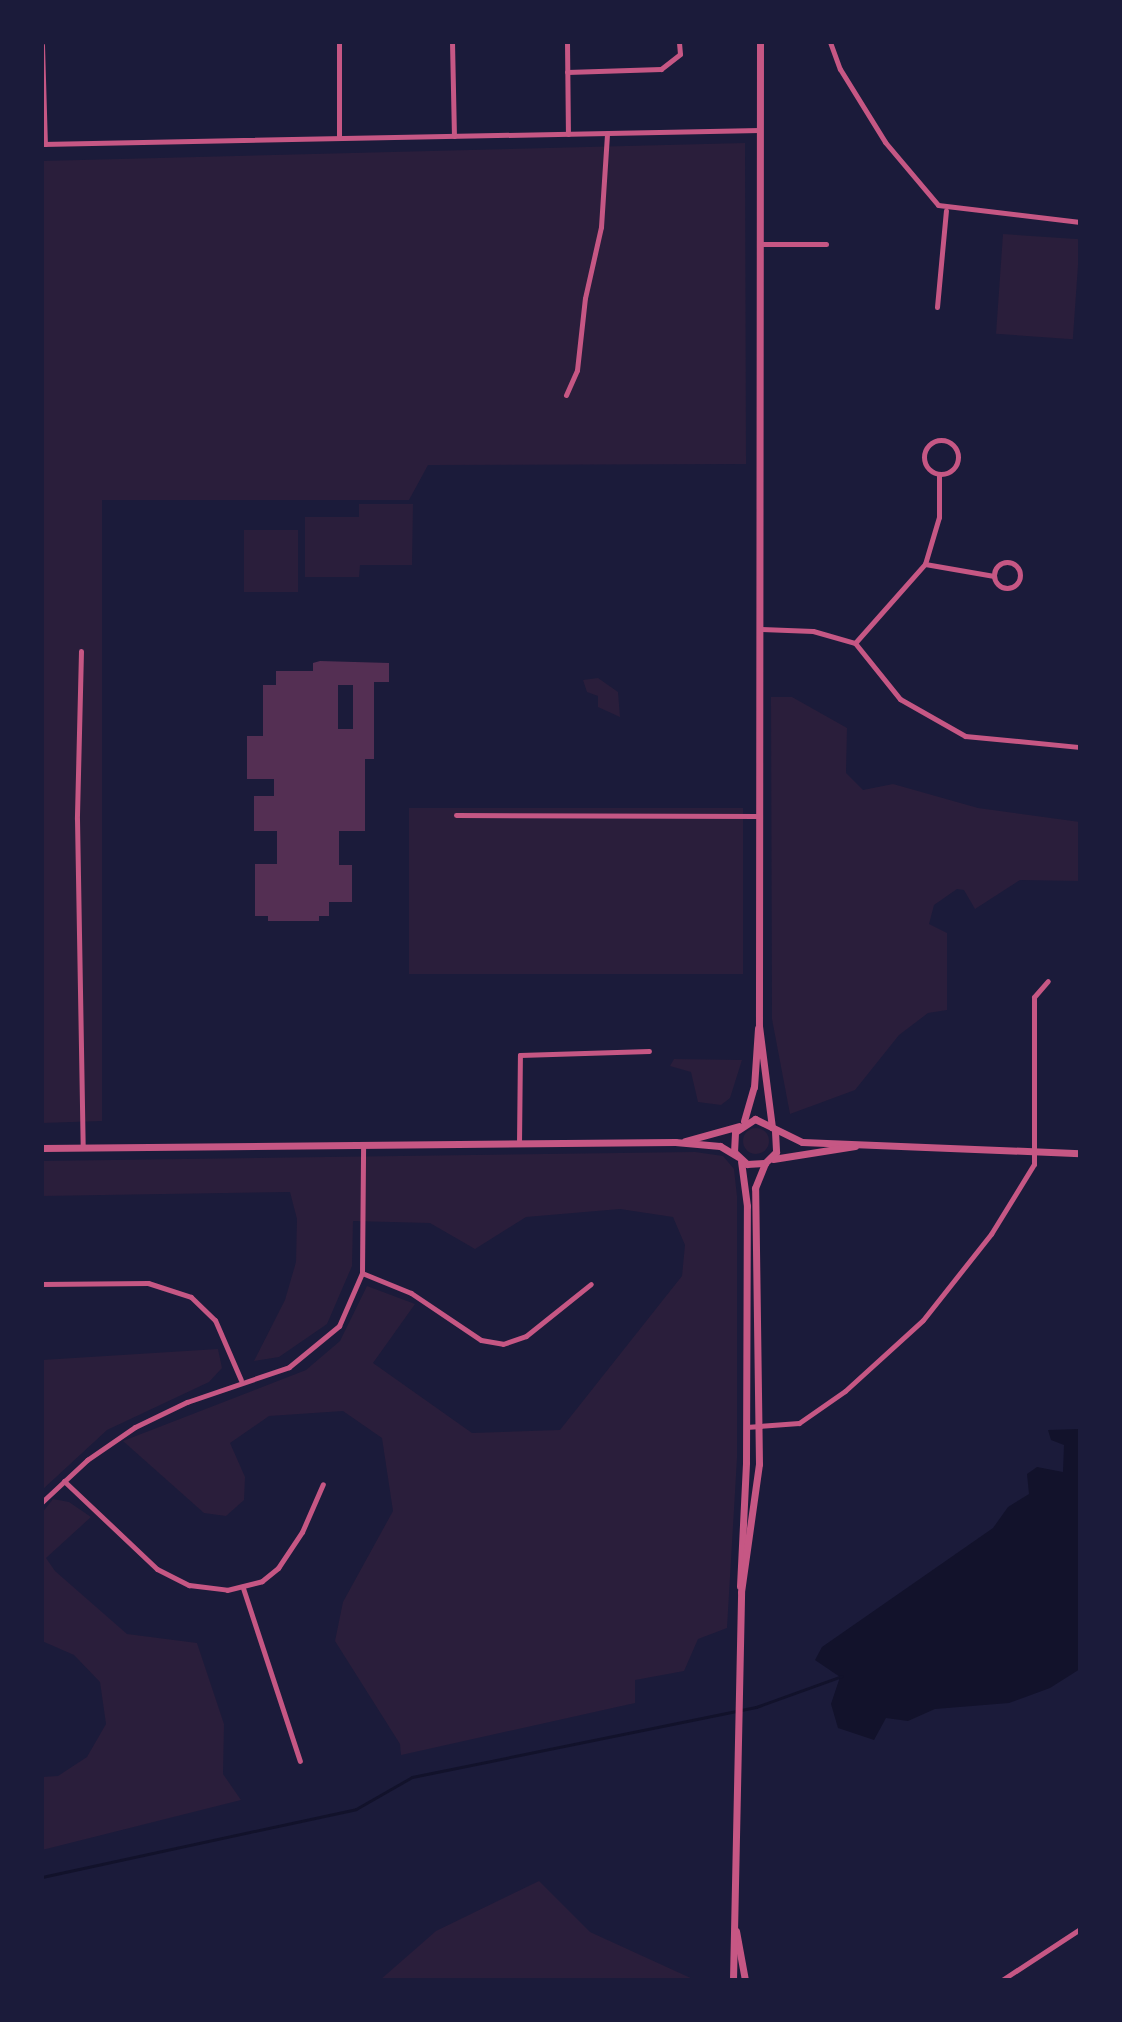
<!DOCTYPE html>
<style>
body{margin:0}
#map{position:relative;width:1122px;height:2022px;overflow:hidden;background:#1b1b3a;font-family:"Roboto Serif",serif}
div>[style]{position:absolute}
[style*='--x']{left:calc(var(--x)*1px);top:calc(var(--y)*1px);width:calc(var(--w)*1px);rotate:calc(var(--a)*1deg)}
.green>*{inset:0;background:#2a1e3b;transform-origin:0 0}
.round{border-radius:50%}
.water>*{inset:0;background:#12122b}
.stream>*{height:3px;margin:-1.5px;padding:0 1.5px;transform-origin:1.5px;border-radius:1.5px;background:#12122b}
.building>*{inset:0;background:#542f53}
.minor>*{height:5px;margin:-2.5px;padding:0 2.5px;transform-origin:2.5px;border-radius:2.5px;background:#c65784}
.minor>.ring{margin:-2.5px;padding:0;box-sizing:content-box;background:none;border:5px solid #c65784;border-radius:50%}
.tertiary>*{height:7px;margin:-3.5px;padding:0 3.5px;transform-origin:3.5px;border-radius:3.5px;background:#c65784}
span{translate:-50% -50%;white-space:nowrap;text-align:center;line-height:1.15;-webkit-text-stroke:8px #1b1b3a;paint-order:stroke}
.frame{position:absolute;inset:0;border:44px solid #1b1b3a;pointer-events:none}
</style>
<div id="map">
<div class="green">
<i style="clip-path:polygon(745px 143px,746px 464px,428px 465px,409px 500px,102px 500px,102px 1121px,42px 1123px,42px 161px)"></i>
<i style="left:1003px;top:234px;width:77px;height:100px;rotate:4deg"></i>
<i style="clip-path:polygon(359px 504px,413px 504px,412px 565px,360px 565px,359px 577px,305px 577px,305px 517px,359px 517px)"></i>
<i style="left:244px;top:530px;width:54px;height:62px"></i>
<i style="clip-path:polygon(598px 678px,618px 692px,620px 717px,598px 707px,598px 696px,587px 692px,583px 680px)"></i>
<i style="clip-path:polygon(771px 697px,792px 697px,847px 728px,846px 773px,863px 790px,893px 784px,978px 808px,1080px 822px,1080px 881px,1020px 880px,975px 909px,964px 890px,957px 889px,934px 905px,929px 924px,947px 933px,947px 1010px,928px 1013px,899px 1035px,855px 1090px,790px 1114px,772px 1019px)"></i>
<i style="left:409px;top:808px;width:334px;height:166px"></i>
<i style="clip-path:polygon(674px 1059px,742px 1060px,730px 1098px,721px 1105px,698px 1102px,691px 1072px,670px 1066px)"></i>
<i class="round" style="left:743px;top:1128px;width:26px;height:26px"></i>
<i style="clip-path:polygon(695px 1152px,723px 1156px,734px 1169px,737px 1196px,737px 1458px,727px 1628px,698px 1639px,684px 1671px,635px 1680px,635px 1703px,401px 1755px,400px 1744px,335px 1641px,343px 1602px,393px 1511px,382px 1438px,343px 1411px,269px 1416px,230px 1443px,245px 1477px,244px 1500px,226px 1516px,204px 1513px,123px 1441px,306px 1370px,340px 1341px,367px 1286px,415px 1304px,373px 1363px,472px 1433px,560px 1430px,682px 1276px,685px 1245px,673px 1217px,620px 1209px,526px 1217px,475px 1249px,430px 1223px,353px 1221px,352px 1266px,327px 1324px,279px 1357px,254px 1361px,285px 1300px,296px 1262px,297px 1219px,290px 1192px,42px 1196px,42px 1161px)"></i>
<i style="clip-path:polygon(218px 1349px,222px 1368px,209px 1382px,107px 1430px,42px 1490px,42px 1360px)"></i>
<i style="clip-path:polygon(53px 1499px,69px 1502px,91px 1517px,46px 1558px,55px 1571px,127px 1634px,197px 1643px,224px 1724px,223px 1774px,241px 1800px,42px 1850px,42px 1777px,58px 1776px,87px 1757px,106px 1724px,100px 1682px,74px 1655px,42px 1641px,42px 1513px)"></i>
<i style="clip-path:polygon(539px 1881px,590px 1932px,695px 1980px,380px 1980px,436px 1931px)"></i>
</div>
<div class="water">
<i style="clip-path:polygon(1080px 1429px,1080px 1669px,1050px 1688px,1009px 1703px,935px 1709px,908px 1721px,886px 1718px,874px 1740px,838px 1728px,831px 1704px,840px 1677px,815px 1660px,822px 1647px,993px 1528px,1008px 1507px,1029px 1494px,1027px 1474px,1037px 1467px,1063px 1472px,1064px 1445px,1051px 1440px,1048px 1430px)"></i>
</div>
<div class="stream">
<i style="--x:42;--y:1877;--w:321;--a:-12.2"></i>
<i style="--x:356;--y:1809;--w:64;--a:-29.7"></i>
<i style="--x:412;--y:1777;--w:351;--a:-11.5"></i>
<i style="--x:756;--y:1707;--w:91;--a:-19.8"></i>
</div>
<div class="building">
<i style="clip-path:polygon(evenodd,320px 661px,389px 663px,389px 682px,374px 682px,374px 759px,365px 759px,365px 831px,339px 831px,339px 865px,352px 865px,352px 902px,329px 902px,329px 916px,319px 916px,319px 921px,268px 921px,268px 916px,255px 916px,255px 864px,277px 864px,277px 831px,254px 831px,254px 796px,274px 796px,274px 779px,247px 779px,247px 736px,263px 736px,263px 685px,276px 685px,276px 671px,313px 671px,313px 663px,320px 661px,338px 685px,353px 685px,353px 729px,338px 729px,338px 685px)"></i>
</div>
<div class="minor">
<i style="--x:339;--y:42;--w:96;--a:90"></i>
<i style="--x:452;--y:42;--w:94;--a:88.8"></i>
<i style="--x:567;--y:42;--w:92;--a:89.4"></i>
<i style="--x:830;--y:42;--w:29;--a:70"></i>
<i style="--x:840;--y:69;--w:86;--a:58.3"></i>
<i style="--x:885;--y:142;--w:82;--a:49.9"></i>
<i style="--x:938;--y:205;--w:143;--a:6.8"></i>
<i style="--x:42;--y:45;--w:99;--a:88.3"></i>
<i style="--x:567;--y:72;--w:94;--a:-1.8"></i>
<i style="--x:661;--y:69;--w:24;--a:-38"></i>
<i style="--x:680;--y:54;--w:12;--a:-95"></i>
<i style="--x:42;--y:144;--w:718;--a:-1.12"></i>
<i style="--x:761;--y:244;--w:65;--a:0"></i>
<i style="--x:937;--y:307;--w:97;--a:-84.7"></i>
<i style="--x:566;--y:395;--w:27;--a:-66"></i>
<i style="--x:577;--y:370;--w:72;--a:-83.7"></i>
<i style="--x:585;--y:298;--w:73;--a:-77.3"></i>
<i style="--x:601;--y:227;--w:94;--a:-86.3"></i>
<i class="ring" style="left:924px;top:440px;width:29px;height:29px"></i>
<i class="ring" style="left:994px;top:562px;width:21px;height:21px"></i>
<i style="--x:925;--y:564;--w:70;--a:9.9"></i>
<i style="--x:761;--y:629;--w:52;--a:2.2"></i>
<i style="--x:813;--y:631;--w:44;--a:15.9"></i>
<i style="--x:855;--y:643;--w:72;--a:51.2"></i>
<i style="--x:900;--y:699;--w:75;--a:29.6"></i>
<i style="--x:965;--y:736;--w:116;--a:5.5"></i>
<i style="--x:855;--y:643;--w:106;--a:-48.5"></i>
<i style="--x:925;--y:564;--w:49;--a:-73.4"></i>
<i style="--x:939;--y:517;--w:43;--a:-90"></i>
<i style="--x:81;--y:651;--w:168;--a:91.4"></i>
<i style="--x:77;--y:819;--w:329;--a:89"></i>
<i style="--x:456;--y:815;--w:302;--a:0.2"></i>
<i style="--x:519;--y:1144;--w:89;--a:-89.4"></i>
<i style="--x:520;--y:1055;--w:129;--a:-1.8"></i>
<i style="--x:362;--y:1273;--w:53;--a:22.2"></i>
<i style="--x:411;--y:1293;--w:84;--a:33.9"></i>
<i style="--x:481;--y:1340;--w:22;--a:10"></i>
<i style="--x:503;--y:1344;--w:24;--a:-19"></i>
<i style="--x:526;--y:1336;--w:83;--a:-38.7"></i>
<i style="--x:42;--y:1284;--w:106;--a:-0.5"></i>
<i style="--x:148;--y:1283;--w:45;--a:18"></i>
<i style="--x:191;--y:1297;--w:33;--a:44"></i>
<i style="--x:215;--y:1320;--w:65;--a:66.6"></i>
<i style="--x:746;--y:1427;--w:53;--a:-4.3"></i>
<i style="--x:799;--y:1423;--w:56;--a:-34.8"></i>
<i style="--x:845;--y:1391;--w:105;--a:-42.3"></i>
<i style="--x:923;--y:1320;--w:110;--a:-51.7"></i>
<i style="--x:991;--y:1234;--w:82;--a:-58.4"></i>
<i style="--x:1034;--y:1164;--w:167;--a:-90"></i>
<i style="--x:1034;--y:997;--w:21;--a:-49"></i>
<i style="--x:64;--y:1481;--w:128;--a:43.4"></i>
<i style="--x:157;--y:1569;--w:36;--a:27"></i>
<i style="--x:189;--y:1585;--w:38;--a:7"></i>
<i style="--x:227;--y:1590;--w:36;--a:-14"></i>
<i style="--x:262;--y:1581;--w:21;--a:-39"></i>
<i style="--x:278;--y:1568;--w:43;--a:-56.3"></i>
<i style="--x:302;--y:1532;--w:52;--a:-66.4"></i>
<i style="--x:42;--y:1502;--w:62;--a:-43"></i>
<i style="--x:87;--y:1460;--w:58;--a:-34.5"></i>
<i style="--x:135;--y:1427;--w:58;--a:-25.7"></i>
<i style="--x:187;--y:1402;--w:108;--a:-18.9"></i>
<i style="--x:289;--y:1367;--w:65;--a:-39.4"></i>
<i style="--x:339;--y:1326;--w:58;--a:-66.5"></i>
<i style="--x:362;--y:1273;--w:126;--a:-89.5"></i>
<i style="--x:243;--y:1588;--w:182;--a:71.8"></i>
<i style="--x:1002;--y:1980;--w:93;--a:-33.2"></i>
</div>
<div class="tertiary">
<i style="--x:760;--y:42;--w:984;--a:90.06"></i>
<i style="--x:759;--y:1026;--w:102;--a:82.7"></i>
<i style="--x:744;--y:1121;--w:35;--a:-74"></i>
<i style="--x:754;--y:1087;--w:59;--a:-86.1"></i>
<i style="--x:775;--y:1131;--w:21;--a:87"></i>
<i style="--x:776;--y:1152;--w:16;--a:135"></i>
<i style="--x:765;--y:1163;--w:18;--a:177"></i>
<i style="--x:747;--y:1164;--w:18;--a:-137"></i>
<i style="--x:734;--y:1152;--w:20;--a:-87"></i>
<i style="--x:735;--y:1132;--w:24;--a:-33"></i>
<i style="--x:755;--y:1119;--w:52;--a:26.1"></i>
<i style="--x:802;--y:1142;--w:278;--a:2.3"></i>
<i style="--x:685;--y:1141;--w:56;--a:-15.5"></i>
<i style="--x:42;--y:1148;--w:633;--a:-0.54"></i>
<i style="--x:675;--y:1142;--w:45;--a:5.1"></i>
<i style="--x:720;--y:1146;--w:21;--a:31"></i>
<i style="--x:773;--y:1159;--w:83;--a:-9"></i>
<i style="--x:740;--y:1586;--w:124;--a:-87.2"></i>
<i style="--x:746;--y:1462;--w:256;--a:-89.8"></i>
<i style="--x:747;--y:1206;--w:45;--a:-97.6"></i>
<i style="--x:736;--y:1931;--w:50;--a:79.6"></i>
<i style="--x:733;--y:1980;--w:388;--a:-88.8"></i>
<i style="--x:741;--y:1592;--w:129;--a:-82"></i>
<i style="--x:759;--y:1464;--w:276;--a:-90.8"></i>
<i style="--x:755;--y:1188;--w:27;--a:-68"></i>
</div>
<div class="frame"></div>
</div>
